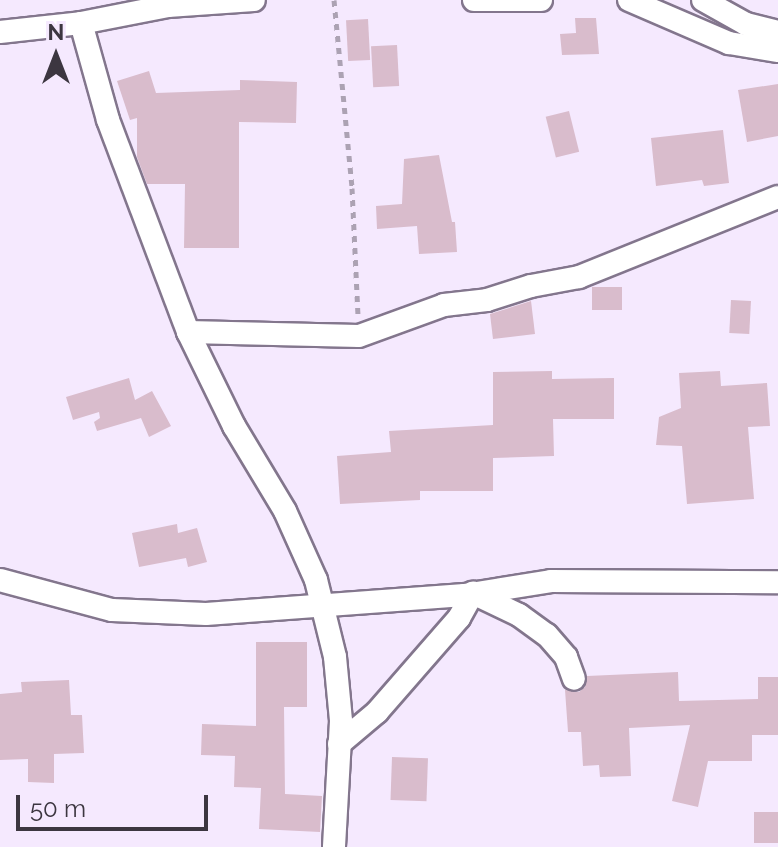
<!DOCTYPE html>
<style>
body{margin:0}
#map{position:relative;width:778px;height:847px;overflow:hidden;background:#f5e9fe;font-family:Raleway,sans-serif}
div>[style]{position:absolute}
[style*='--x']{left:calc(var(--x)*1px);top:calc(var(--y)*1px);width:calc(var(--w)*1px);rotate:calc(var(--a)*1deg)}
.building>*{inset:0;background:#d9bccc;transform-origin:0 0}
.path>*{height:5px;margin-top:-2.5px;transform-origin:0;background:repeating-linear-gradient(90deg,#aca2b3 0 6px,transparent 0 12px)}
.roads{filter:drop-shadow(2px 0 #83768d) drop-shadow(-2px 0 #83768d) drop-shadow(0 2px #83768d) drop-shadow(0 -2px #83768d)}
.minor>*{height:22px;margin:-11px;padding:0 11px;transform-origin:11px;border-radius:11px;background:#fff}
span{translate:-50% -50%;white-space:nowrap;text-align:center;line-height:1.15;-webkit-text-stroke:8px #f5e9fe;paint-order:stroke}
.north{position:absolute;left:16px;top:16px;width:80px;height:80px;-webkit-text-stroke:6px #f5e9fe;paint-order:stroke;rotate:0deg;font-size:22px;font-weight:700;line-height:32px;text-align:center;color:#3c3640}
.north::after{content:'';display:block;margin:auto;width:28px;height:36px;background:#3c3640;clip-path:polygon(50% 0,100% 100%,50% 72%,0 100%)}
.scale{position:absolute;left:16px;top:795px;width:192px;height:36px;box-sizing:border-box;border:4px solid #3c3640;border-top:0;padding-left:10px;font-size:24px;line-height:28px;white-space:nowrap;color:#3c3640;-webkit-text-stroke:6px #f5e9fe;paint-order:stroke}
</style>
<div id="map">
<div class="building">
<i style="clip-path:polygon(575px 18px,596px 18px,599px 54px,562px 55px,560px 34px,576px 33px)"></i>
<i style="left:368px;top:19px;width:41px;height:22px;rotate:87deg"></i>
<i style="left:397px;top:45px;width:41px;height:26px;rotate:87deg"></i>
<i style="clip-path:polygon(149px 71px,156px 93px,240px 90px,240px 80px,297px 82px,296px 123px,239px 122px,239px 248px,184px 248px,185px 184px,147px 184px,137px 157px,137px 118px,130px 120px,117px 81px)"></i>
<i style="clip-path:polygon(778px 84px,778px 136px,747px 142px,738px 90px)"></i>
<i style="left:569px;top:111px;width:42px;height:24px;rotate:76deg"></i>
<i style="clip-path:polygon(723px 130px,729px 183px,704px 186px,702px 180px,656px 186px,651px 138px)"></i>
<i style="clip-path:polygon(439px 155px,452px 222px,455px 222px,457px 252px,419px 254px,417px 226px,377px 229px,376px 206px,402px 204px,404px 159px)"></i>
<i style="left:592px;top:287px;width:30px;height:23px"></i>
<i style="left:731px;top:300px;width:20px;height:33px;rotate:3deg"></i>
<i style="clip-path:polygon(531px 301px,535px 334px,493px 339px,490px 314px)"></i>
<i style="clip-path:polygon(552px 371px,552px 379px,614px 378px,614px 419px,553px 419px,554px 456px,493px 458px,493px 491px,420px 491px,420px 500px,340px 504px,337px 456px,391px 452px,389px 431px,493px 425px,493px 372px)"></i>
<i style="clip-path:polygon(720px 371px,721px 386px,767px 383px,770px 426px,748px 427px,754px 499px,687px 504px,682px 446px,656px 445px,659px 417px,681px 408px,679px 373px)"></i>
<i style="clip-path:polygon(129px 378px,135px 400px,152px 391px,171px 426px,149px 437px,141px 418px,97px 431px,94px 422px,100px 418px,99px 412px,73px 420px,66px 397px)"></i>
<i style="clip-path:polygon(177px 524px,178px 533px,197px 528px,207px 562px,188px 567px,186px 558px,139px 567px,132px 533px)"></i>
<i style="clip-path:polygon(256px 642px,307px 642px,307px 707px,284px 707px,285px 794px,322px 796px,320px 832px,259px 829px,261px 788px,234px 787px,235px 756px,201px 755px,202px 724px,256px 726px)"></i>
<i style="clip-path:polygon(678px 672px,679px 701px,758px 699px,758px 677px,778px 677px,778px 735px,752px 735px,752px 761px,708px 761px,698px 807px,672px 801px,690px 725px,629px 728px,631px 776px,600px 777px,599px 765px,583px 766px,581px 732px,568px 732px,565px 690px,579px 692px,585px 687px,587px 676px)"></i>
<i style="clip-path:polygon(69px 680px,71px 715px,82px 715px,84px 753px,54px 754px,54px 783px,28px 782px,28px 759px,0 760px,0 694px,22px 692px,21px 682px)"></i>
<i style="left:392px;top:757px;width:36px;height:43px;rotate:2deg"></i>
<i style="left:754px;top:812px;width:24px;height:31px"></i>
</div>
<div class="path">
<i style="--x:334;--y:0;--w:189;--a:84.5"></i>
<i style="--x:352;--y:188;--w:127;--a:87.3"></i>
</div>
<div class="roads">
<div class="minor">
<i style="--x:474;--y:0;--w:67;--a:0"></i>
<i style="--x:629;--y:0;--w:109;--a:23.3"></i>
<i style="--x:729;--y:43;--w:50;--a:9.3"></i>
<i style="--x:703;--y:0;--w:49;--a:29.2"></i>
<i style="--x:746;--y:24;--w:33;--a:14"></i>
<i style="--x:81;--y:23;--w:101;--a:74.4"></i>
<i style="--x:108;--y:120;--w:227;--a:69.3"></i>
<i style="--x:188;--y:332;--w:105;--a:63.9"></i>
<i style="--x:234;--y:426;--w:99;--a:59"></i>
<i style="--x:285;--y:511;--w:76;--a:65.8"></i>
<i style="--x:316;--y:580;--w:79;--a:76.1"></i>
<i style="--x:335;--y:657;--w:64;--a:84.6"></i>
<i style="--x:341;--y:721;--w:126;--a:93.2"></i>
<i style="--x:0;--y:32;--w:81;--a:-6.3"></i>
<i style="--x:81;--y:23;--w:89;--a:-11.1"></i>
<i style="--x:168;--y:6;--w:86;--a:-4"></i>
<i style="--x:188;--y:332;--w:171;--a:1.3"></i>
<i style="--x:359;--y:336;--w:90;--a:-20"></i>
<i style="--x:444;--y:305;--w:43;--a:-6.6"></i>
<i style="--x:487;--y:300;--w:46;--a:-17.7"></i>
<i style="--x:531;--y:286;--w:49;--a:-10.6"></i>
<i style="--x:579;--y:277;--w:214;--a:-21.9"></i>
<i style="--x:0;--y:580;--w:116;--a:15"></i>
<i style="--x:112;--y:610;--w:94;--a:2.4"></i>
<i style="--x:206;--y:614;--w:259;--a:-4.2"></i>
<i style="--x:464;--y:595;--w:88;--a:-9.1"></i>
<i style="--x:551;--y:581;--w:227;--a:0.3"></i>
<i style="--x:339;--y:744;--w:50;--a:-40.1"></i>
<i style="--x:377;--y:712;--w:125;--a:-48.9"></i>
<i style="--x:459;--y:618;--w:29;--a:-61"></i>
<i style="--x:473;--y:593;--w:51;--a:25.6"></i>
<i style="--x:519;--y:615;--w:34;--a:36"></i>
<i style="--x:547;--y:635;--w:29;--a:49"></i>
<i style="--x:566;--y:657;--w:23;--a:70"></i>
</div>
</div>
<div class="north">N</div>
<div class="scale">50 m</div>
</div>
